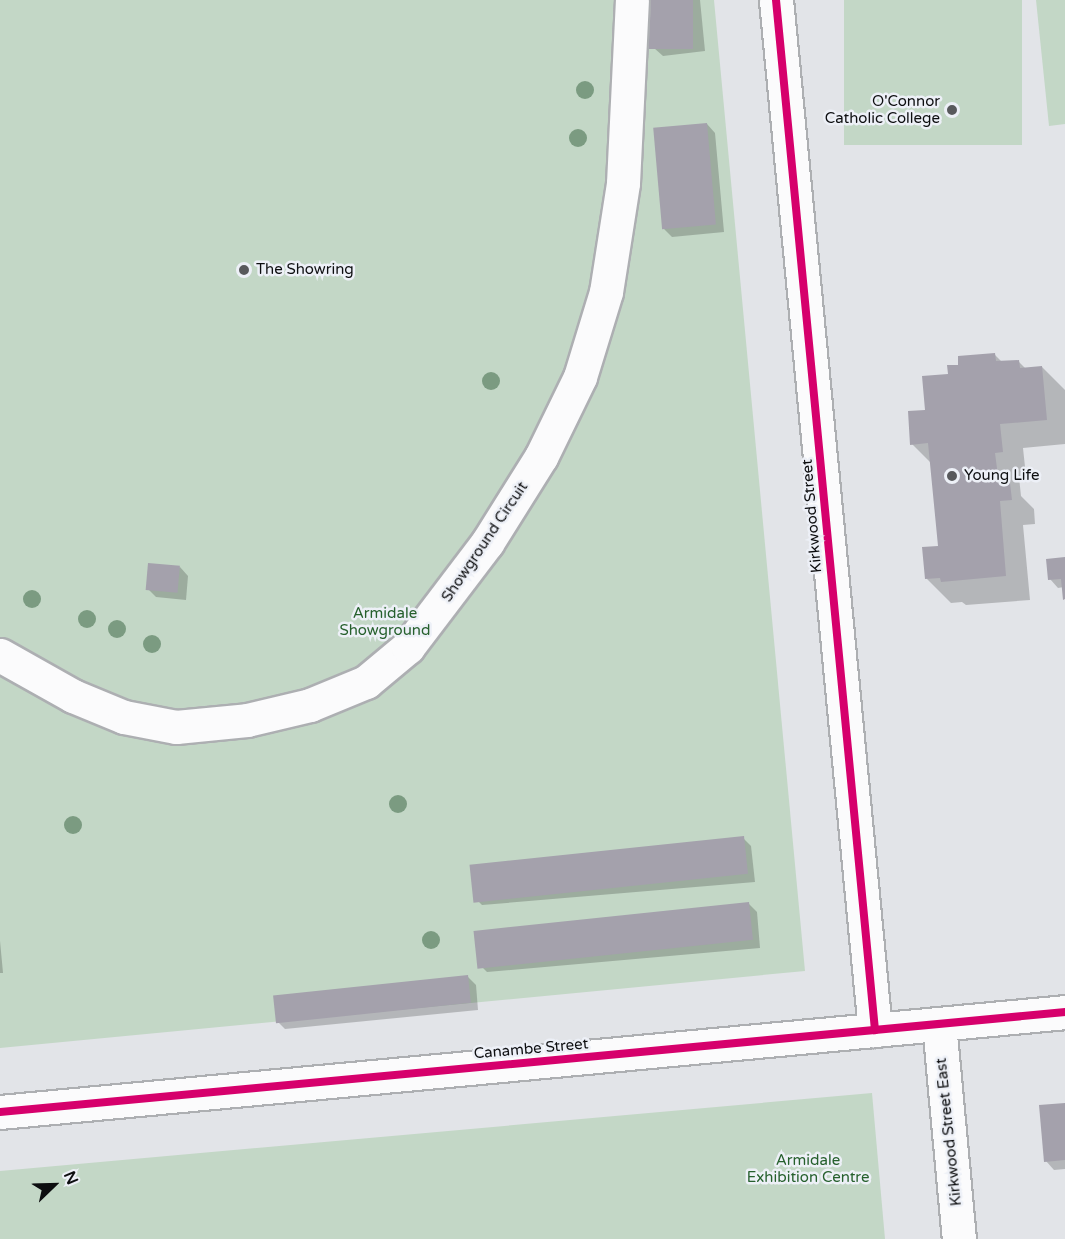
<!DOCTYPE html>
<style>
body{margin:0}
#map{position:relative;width:1065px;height:1239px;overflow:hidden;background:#e2e4e8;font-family:"Varela Round",sans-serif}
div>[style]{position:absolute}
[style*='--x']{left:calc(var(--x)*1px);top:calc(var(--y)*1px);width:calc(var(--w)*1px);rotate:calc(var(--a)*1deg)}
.green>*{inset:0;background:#c3d7c6;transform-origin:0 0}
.shadow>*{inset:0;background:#0003}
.building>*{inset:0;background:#a4a1ac;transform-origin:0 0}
.roads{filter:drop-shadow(2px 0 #adafb2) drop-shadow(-2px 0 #adafb2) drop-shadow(0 2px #adafb2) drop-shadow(0 -2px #adafb2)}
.minor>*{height:33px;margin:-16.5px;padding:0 16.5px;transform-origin:16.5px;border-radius:16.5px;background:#fbfbfc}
.cycleway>*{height:8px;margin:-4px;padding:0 4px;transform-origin:4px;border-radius:4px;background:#d6006c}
.trees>*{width:18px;height:18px;margin:-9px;border-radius:50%;background:#7b9b81}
.dots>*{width:16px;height:16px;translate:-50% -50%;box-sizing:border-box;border:3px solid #edf0f7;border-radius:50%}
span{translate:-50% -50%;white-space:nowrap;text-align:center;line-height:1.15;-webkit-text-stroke:5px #edf0f7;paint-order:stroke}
.poi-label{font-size:15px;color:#0d0e10}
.right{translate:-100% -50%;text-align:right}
.left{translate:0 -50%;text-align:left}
.street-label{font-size:15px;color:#0d0e10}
.park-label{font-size:15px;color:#26602d}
.north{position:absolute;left:24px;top:1155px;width:60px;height:60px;-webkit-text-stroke:4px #edf0f7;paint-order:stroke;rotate:67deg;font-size:16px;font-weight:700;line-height:24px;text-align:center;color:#0d0e10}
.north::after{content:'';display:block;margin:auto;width:21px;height:27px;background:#0d0e10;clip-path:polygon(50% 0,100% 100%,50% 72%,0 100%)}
</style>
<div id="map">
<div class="green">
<i style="clip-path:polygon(0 0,714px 0,805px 971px,0 1048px)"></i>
<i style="left:844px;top:0;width:178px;height:145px"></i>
<i style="clip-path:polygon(1036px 0,1065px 0,1065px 124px,1049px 126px)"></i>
<i style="clip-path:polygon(872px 1093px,885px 1239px,0 1239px,0 1171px)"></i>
</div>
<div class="shadow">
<i style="clip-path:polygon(649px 0,700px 0,705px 51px,663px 56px,654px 48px)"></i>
<i style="clip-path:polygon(707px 124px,715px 133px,724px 232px,672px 237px,664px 229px)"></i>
<i style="clip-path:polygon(994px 354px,1002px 362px,1018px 361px,1026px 369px,1042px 367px,1065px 390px,1065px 444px,1023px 448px,1026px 476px,1019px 477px,1021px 496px,1034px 509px,1035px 524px,1023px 525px,1030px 600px,966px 605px,962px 602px,951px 603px,927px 579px,939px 548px,932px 464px,912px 444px,950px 375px,960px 366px)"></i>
<i style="clip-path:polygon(1065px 558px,1065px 596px,1064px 587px,1058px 588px,1050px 579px)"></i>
<i style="clip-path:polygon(180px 567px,188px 576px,186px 600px,156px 597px,148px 589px)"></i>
<i style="clip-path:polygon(743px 838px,751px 846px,755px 882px,482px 905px,474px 897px)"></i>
<i style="clip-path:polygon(749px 904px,757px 912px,760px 948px,487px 972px,479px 964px)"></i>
<i style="clip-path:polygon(0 941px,3px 973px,0 973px)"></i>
<i style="clip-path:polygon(468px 977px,476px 985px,478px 1010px,285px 1029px,277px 1021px)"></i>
<i style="clip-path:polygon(1065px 1104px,1065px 1169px,1054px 1170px,1046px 1161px)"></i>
</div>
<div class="building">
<i style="left:647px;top:0;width:46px;height:49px"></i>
<i style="left:707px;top:123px;width:102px;height:54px;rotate:85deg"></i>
<i style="clip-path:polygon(995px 353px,996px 361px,1019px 360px,1020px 368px,1042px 366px,1047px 420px,1000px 424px,1003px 452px,995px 453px,999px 484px,1010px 483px,1012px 500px,1000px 501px,1006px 576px,941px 582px,940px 578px,925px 579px,922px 547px,938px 546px,928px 443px,910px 445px,908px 411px,925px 410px,922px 376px,948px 374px,947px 365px,958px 365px,958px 356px)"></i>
<i style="clip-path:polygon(1065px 557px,1065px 599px,1063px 600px,1061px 579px,1048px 580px,1046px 559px)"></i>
<i style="left:148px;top:563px;width:32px;height:27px;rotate:5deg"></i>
<i style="left:744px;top:836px;width:38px;height:276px;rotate:84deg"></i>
<i style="left:749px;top:902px;width:38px;height:277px;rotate:84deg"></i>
<i style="left:468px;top:975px;width:28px;height:196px;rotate:84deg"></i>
<i style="clip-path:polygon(1065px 1103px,1065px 1160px,1044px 1162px,1039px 1105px)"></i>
</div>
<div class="roads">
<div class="minor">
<i style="--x:776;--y:0;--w:1035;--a:84.51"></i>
<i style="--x:0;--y:655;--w:84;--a:29.3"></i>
<i style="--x:73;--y:696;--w:55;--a:22.4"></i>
<i style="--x:124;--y:717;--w:53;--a:10.9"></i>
<i style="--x:176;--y:727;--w:71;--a:-5.6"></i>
<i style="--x:247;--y:720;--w:65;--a:-13.4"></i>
<i style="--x:310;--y:705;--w:61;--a:-22.3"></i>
<i style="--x:366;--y:682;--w:55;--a:-39.8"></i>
<i style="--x:408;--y:647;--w:131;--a:-52.8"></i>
<i style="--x:487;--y:543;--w:102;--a:-57.9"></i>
<i style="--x:541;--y:457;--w:89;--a:-64"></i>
<i style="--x:580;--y:377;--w:89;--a:-73"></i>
<i style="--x:606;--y:292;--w:110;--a:-81.1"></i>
<i style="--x:623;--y:183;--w:183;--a:-87.2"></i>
<i style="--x:939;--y:1024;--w:216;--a:84.7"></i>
<i style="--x:0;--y:1112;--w:1070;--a:-5.36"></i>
</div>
</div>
<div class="cycleway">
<i style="--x:776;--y:0;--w:1035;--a:84.51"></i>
<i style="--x:0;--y:1112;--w:1070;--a:-5.36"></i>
</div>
<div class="trees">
<i style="left:585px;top:90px"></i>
<i style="left:578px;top:138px"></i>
<i style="left:491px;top:381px"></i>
<i style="left:32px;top:599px"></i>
<i style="left:87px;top:619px"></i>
<i style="left:117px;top:629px"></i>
<i style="left:152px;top:644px"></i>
<i style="left:398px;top:804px"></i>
<i style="left:73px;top:825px"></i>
<i style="left:431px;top:940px"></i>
</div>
<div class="dots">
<i style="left:952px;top:110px;background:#58595c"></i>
<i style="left:244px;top:270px;background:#58595c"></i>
<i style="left:952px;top:476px;background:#58595c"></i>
</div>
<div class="poi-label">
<span class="right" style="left:940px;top:110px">O'Connor<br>Catholic College</span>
<span class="left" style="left:256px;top:270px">The Showring</span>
<span class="left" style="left:964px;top:476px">Young Life</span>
</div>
<div class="street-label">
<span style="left:812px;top:516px;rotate:-95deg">Kirkwood Street</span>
<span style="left:485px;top:542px;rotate:-56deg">Showground Circuit</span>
<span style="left:531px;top:1049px;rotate:-5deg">Canambe Street</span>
<span style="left:949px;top:1132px;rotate:-96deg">Kirkwood Street East</span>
</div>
<div class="park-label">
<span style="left:385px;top:622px">Armidale<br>Showground</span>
<span style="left:808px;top:1169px">Armidale<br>Exhibition Centre</span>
</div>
<div class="north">N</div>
</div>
